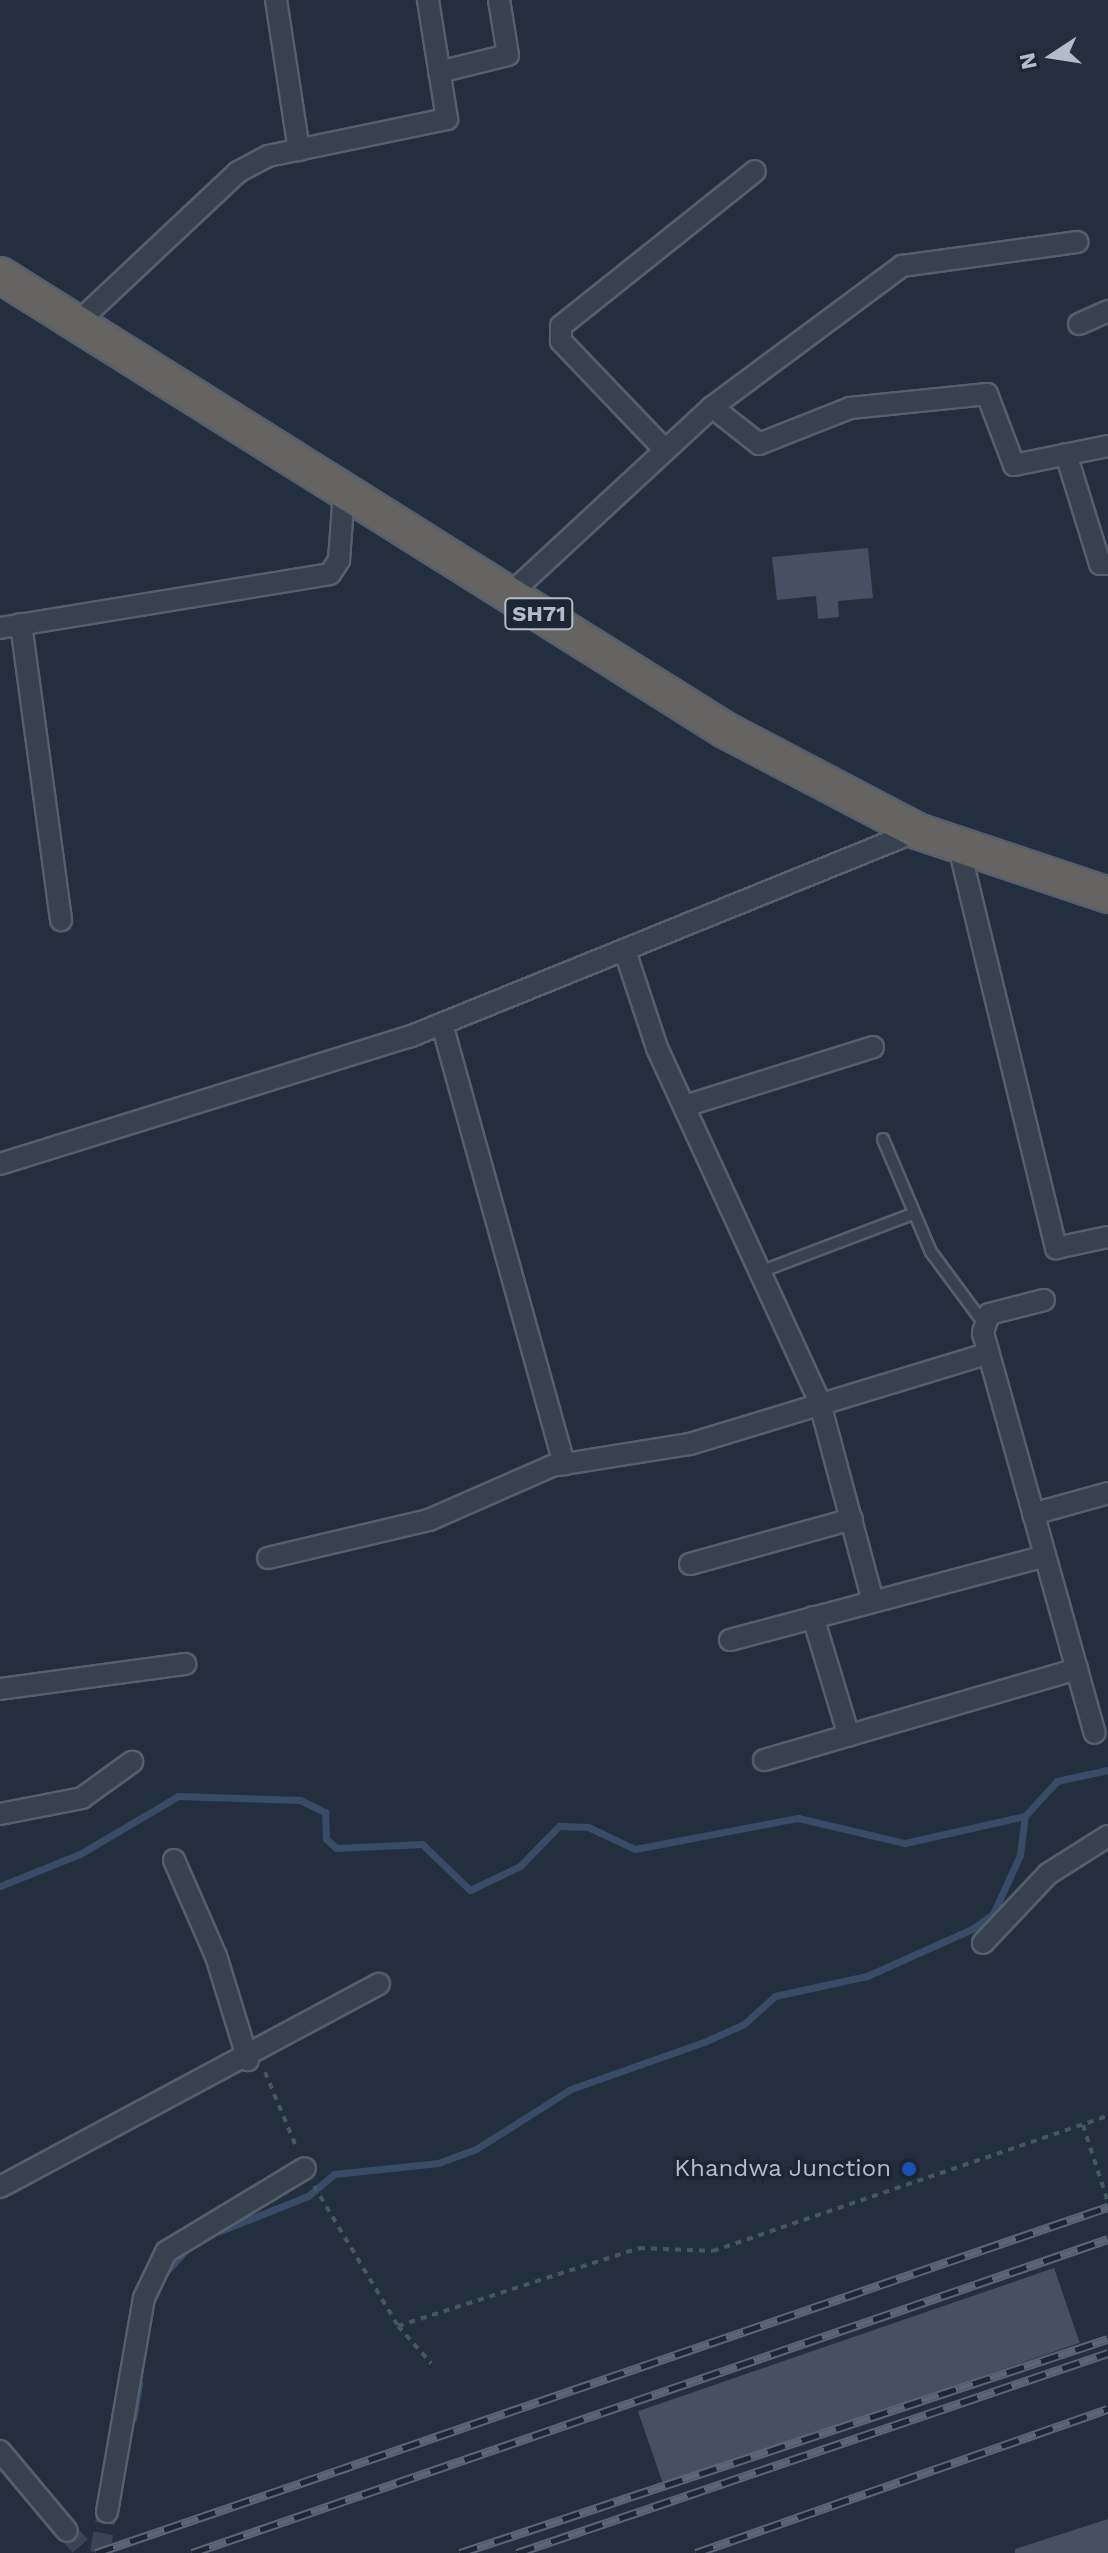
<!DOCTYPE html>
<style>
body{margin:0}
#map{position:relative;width:1108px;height:2553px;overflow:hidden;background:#242f3e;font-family:"Work Sans",sans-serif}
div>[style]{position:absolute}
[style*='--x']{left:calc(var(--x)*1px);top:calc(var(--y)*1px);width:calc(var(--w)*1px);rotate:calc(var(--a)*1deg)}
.stream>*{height:7px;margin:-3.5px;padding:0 3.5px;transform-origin:3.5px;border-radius:3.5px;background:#394c67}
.building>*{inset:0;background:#455162;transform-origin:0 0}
.minor-tunnel>*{height:20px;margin-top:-10px;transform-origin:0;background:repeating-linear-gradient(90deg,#3a4453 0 20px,transparent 0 30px)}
.path>*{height:4px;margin-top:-2px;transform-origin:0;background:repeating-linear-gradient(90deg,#44595c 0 6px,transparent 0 12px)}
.roads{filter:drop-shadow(2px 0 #565f6c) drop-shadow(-2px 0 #565f6c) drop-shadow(0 2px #565f6c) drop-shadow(0 -2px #565f6c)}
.service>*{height:10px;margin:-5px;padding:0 5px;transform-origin:5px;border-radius:5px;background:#38414e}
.minor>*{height:20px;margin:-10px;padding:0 10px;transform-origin:10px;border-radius:10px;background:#38414e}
.trunk>*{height:34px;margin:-17px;padding:0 17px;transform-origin:17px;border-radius:17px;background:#656462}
.rail>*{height:9px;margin-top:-4.5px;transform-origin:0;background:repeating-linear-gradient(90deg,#1d2633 0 18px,#5a6575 0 36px);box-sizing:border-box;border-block:2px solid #5a6575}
.dots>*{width:22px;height:22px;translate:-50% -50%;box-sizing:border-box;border:4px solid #1d2633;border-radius:50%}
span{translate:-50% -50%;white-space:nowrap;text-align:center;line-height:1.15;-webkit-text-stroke:7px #1d2633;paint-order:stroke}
.shield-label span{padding:2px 6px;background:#1d2633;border:2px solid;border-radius:6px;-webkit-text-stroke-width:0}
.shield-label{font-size:22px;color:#b4bcc9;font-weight:700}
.poi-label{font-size:24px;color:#b4bcc9}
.right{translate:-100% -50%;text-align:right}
.north{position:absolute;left:1012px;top:16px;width:80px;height:80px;-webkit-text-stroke:6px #1d2633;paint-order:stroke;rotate:258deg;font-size:22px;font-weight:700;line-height:32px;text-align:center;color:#b4bcc9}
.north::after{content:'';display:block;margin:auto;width:28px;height:36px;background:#b4bcc9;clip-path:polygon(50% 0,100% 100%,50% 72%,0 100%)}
</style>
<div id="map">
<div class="stream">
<i style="--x:0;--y:1886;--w:86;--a:-21.8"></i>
<i style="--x:80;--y:1854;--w:114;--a:-30.6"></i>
<i style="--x:178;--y:1796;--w:122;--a:1.9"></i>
<i style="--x:300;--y:1800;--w:28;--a:26"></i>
<i style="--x:325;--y:1812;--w:27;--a:88"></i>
<i style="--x:326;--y:1839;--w:13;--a:42"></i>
<i style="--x:336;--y:1848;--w:86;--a:-2.7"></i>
<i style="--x:422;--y:1844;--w:66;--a:43.8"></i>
<i style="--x:470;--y:1890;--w:55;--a:-25.6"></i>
<i style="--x:520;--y:1866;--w:56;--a:-45.7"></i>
<i style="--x:559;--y:1826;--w:29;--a:2"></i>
<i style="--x:588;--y:1827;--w:52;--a:25.1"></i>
<i style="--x:635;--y:1849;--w:166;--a:-10.8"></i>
<i style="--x:798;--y:1818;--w:110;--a:13.2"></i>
<i style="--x:905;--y:1843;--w:123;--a:-12.7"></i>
<i style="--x:1025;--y:1816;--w:47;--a:-47.6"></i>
<i style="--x:1057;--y:1781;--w:52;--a:-12.2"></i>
<i style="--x:220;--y:2231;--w:95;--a:-21.7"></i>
<i style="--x:308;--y:2196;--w:34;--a:-40"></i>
<i style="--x:334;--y:2174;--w:105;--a:-6"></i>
<i style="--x:438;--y:2163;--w:40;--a:-20.2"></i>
<i style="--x:476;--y:2149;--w:112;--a:-32.3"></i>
<i style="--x:571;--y:2089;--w:141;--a:-19.5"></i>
<i style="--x:704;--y:2042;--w:44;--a:-24.2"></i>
<i style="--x:744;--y:2024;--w:42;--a:-42.1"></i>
<i style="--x:775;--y:1996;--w:94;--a:-12.3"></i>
<i style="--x:867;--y:1976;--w:115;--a:-24.1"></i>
<i style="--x:972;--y:1929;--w:26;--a:-36"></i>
<i style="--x:993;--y:1914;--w:65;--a:-65.4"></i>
<i style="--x:1020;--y:1855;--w:39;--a:-83"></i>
<i style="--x:167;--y:2271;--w:27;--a:-48"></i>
<i style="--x:133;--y:2419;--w:36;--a:-80"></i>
</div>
<div class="building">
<i style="clip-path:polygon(868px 548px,873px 598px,838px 601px,839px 617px,818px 619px,816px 596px,777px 600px,772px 557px)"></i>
<i style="left:1054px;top:2268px;width:79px;height:440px;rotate:71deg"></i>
<i style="clip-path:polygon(1108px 2519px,1108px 2553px,1015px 2553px,1015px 2549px)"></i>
</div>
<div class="minor-tunnel">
<i style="--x:67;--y:2531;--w:29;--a:49"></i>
<i style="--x:100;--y:2553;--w:42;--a:-80.3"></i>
</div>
<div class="path">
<i style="--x:265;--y:2072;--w:83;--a:67.4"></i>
<i style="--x:1083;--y:2125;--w:81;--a:72"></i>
<i style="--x:314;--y:2186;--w:163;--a:59"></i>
<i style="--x:398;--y:2326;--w:50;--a:48.3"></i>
<i style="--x:398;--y:2326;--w:253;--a:-17.9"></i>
<i style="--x:639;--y:2248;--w:74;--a:2.3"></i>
<i style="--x:713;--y:2251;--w:417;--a:-18.9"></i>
</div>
<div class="roads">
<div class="service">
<i style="--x:883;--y:1139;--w:123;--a:67"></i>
<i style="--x:931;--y:1252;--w:86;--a:53.5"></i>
<i style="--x:760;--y:1272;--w:164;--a:-20.8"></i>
</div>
<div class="minor">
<i style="--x:276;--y:0;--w:152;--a:81.3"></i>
<i style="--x:439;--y:72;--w:71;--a:-13.8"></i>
<i style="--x:508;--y:55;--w:56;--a:-99.3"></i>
<i style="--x:1079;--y:324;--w:32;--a:-24"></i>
<i style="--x:74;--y:326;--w:225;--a:-43.2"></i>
<i style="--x:238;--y:172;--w:34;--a:-28"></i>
<i style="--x:268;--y:156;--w:183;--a:-11.7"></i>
<i style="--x:447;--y:119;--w:121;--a:-99.1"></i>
<i style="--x:712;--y:407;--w:60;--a:38.2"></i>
<i style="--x:759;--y:444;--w:98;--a:-21.6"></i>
<i style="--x:850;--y:408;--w:138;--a:-5.8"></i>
<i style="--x:987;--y:394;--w:76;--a:69.2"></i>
<i style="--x:1014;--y:465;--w:96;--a:-11.4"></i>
<i style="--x:665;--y:450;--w:151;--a:-133.7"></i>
<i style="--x:561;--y:341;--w:15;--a:-90"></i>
<i style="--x:561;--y:326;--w:248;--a:-38.6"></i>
<i style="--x:1066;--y:454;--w:115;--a:72.8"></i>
<i style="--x:1100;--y:564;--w:8;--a:0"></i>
<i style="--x:509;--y:595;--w:277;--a:-42.8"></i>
<i style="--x:712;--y:407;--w:237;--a:-36.6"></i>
<i style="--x:902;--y:266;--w:177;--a:-7.8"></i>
<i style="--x:21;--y:624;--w:299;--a:82.3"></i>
<i style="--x:0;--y:628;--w:334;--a:-9.3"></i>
<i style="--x:330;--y:574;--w:17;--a:-57"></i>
<i style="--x:339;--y:560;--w:68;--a:-85.8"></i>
<i style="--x:959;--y:847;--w:413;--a:76.4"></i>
<i style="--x:1056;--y:1248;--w:53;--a:-11.9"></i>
<i style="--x:625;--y:951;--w:102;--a:71.7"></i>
<i style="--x:657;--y:1048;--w:387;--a:65.3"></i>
<i style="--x:819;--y:1400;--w:208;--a:75"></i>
<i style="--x:442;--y:1024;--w:457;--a:74.5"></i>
<i style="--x:685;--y:1106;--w:197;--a:-17.4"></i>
<i style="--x:0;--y:1164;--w:428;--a:-17.3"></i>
<i style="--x:409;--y:1037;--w:548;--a:-22.07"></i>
<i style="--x:1044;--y:1300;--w:57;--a:165.7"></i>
<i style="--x:989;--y:1314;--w:20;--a:108"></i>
<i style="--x:983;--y:1333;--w:415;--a:74.4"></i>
<i style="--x:1033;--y:1514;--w:78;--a:-15.6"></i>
<i style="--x:268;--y:1558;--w:165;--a:-13.3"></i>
<i style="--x:429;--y:1520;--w:134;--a:-23.7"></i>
<i style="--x:552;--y:1466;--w:140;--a:-9.1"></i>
<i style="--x:690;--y:1444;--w:310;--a:-16.9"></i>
<i style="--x:690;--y:1564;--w:168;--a:-15.5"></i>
<i style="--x:813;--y:1617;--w:124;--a:73.2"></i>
<i style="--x:730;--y:1640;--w:326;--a:-14.9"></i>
<i style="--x:0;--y:1689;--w:187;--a:-7.7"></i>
<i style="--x:764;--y:1760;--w:326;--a:-16.2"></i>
<i style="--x:0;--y:1814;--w:84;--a:-11"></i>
<i style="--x:82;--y:1798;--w:62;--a:-35.8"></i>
<i style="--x:174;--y:1860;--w:105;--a:66.4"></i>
<i style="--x:216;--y:1956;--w:109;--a:72.9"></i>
<i style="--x:983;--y:1943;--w:95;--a:-46.7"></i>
<i style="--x:1048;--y:1874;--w:71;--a:-32.3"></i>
<i style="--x:0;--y:2187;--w:430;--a:-28.2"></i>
<i style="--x:0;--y:2451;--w:104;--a:50.1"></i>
<i style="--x:107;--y:2512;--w:217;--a:-80.2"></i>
<i style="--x:144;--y:2298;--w:51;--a:-64.4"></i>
<i style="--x:166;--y:2252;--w:162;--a:-31.1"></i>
</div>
<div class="trunk">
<i style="--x:0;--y:275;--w:856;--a:32.11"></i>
<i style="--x:725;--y:730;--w:217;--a:27.7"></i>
<i style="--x:917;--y:831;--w:201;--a:18.5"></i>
</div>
</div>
<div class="rail">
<i style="--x:96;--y:2553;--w:1070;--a:-18.88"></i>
<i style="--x:192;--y:2553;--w:968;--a:-18.92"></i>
<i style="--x:460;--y:2553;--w:682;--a:-18.28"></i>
<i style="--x:517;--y:2553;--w:624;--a:-18.7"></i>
<i style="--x:696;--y:2553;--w:436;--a:-19.3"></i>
</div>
<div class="dots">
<i style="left:909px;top:2169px;background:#1a4fb4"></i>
</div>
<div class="shield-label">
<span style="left:539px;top:614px">SH71</span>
</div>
<div class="poi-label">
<span class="right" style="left:891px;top:2169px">Khandwa Junction</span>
</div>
<div class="north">N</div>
</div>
